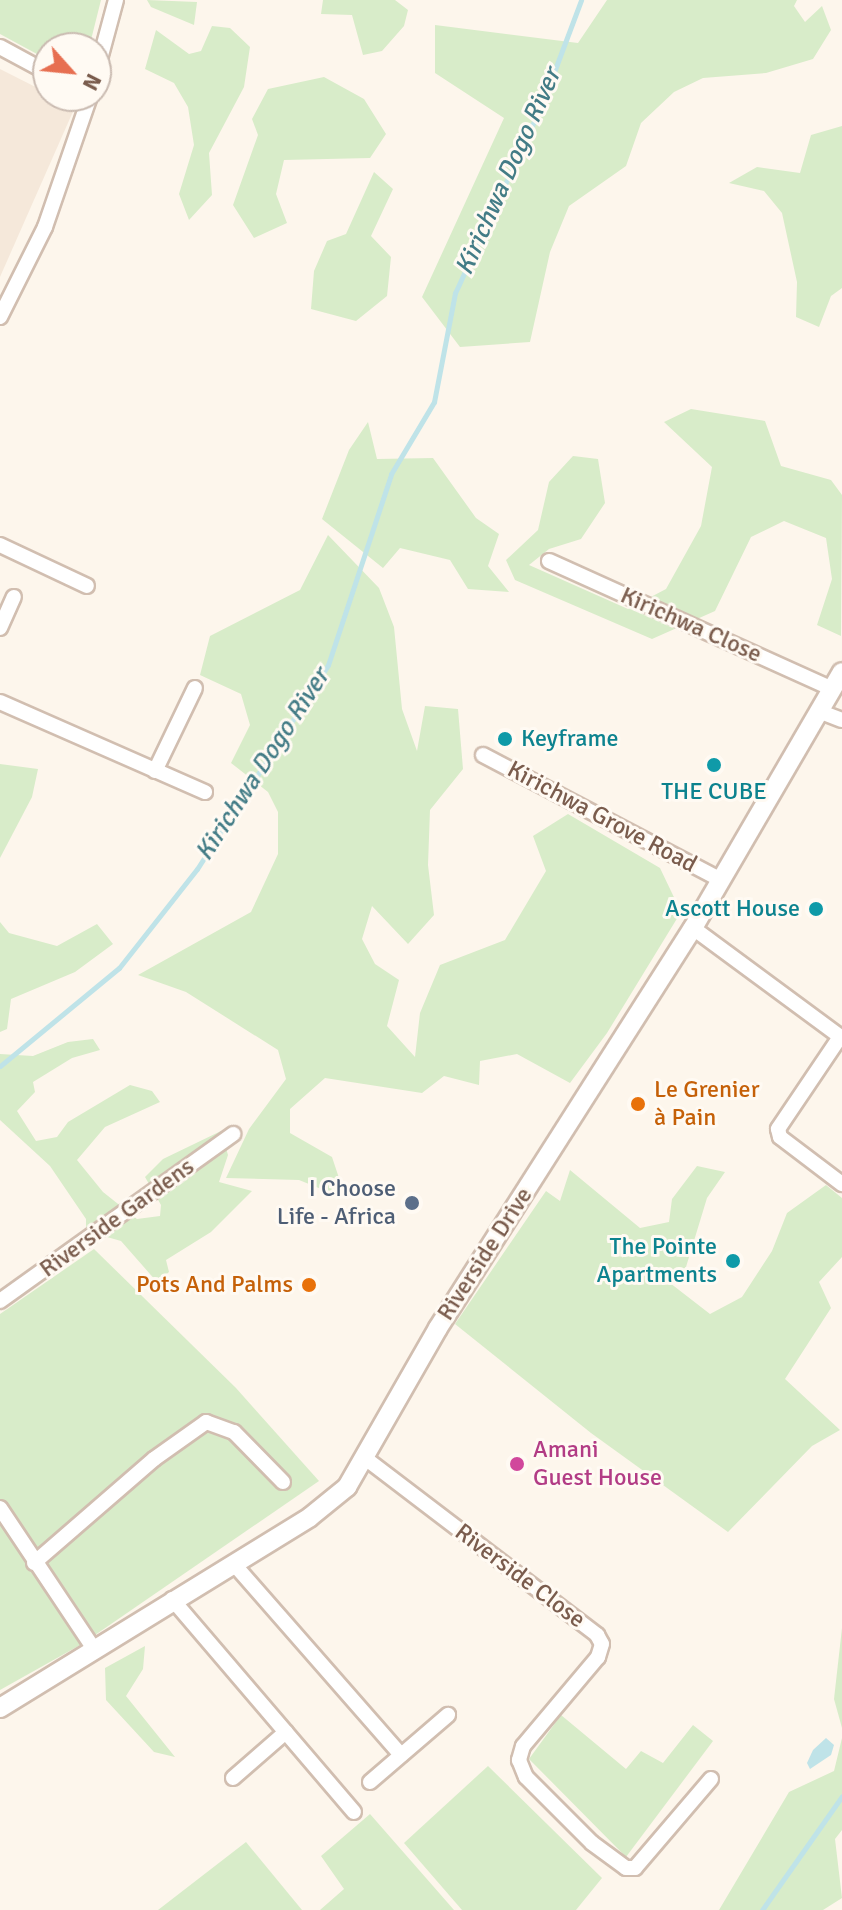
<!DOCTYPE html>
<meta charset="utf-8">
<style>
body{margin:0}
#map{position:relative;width:842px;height:1910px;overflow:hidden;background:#fdf6ec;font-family:Signika,sans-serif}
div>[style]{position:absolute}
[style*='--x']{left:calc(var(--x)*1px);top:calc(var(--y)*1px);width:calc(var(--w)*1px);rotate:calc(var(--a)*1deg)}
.residential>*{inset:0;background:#f5e8da}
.green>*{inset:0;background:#d8ecc9}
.water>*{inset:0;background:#bfe3e8}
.stream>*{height:5px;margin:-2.5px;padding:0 2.5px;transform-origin:2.5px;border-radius:2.5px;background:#bfe3e8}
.roads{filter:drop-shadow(2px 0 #d1beb0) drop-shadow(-2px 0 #d1beb0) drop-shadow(0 2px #d1beb0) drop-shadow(0 -2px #d1beb0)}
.street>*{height:14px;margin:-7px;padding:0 7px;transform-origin:7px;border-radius:7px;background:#fff}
.secondary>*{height:18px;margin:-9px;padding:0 9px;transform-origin:9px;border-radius:9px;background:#fff}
.dots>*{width:22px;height:22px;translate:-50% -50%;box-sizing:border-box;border:4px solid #fffaf3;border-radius:50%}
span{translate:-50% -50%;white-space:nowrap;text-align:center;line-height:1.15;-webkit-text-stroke:6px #fffaf3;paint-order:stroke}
.street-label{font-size:24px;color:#7a5c4d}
.culture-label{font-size:24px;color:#0d838f}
.left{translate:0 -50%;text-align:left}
.right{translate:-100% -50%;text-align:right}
.food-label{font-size:24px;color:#c56008}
.service-label{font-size:24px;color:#4e5e75}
.hotel-label{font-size:24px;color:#b23c85}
.water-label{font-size:26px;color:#437c86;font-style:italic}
.north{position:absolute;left:32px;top:32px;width:80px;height:80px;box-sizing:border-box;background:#fffaf3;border:2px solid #cabbb1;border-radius:50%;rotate:117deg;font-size:22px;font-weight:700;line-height:32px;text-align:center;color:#7a5c4d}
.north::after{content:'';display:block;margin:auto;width:28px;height:36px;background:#e76f51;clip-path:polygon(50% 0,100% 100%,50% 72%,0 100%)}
</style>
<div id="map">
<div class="residential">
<i style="clip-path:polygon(0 69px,75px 107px,0 277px)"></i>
</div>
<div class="green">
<i style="clip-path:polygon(0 0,101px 0,89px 48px,48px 48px,48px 60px,0 34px)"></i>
<i style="clip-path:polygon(147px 0,197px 2px,194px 25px,151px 7px)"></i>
<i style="clip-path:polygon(323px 0,395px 0,408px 10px,404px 26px,382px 51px,363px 55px,352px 15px,321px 14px)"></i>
<i style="clip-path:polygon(607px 0,797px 0,794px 6px,805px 22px,822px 6px,831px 30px,813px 59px,766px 73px,703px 78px,674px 92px,641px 123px,626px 166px,569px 206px,550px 252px,530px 342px,460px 347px,422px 297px,504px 118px,435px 73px,435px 25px,578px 43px)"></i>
<i style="clip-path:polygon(212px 26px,230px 28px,250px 47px,244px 87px,209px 153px,212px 195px,189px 220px,179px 194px,194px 145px,188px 107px,174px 83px,145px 69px,156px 30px,189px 54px,201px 51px)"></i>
<i style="clip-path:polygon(324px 77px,364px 99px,386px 134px,370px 158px,284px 160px,276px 194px,287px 223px,254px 238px,233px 205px,258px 135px,252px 119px,268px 89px)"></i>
<i style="clip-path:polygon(842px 126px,842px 288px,831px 296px,819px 327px,796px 317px,797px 282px,782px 213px,764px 191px,729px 183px,757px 167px,800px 173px,811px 135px)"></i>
<i style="clip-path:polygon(374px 172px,393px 189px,371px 236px,391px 257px,387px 296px,356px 321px,311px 309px,314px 271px,327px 241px,346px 234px)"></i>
<i style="clip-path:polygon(691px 409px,765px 421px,781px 466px,831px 480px,842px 495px,841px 636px,817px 625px,832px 579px,826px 538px,784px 521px,751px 537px,715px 611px,652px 639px,515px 580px,506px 560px,538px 530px,549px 482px,573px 456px,598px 459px,605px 503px,581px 539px,549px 549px,529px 565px,628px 609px,666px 589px,701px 526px,712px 467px,664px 422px)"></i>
<i style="clip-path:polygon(368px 422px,377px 459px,433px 458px,476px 518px,499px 534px,488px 566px,509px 592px,468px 589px,450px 560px,400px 548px,383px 568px,322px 519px,349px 450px)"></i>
<i style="clip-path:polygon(328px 535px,379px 588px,394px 627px,402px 709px,417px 751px,425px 706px,458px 709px,463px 769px,430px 810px,428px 865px,434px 915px,408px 944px,372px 906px,362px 939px,375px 964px,399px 980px,387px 1026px,415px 1057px,420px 1013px,440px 965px,505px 940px,546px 871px,533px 836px,568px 814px,660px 868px,681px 912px,607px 1033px,570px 1083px,517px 1054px,480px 1061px,479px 1085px,444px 1076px,422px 1093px,325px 1078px,290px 1109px,290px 1133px,332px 1157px,346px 1199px,299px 1180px,226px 1178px,249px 1129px,286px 1079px,278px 1050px,186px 992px,138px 975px,251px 912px,278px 854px,278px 812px,268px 792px,231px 763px,250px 725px,241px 694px,200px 675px,210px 636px,300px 590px)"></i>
<i style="clip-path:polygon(0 764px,38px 769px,32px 797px,0 858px)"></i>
<i style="clip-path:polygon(0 922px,9px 933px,57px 946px,97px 924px,113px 944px,75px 972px,11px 999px,7px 1029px,0 1032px)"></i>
<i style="clip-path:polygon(93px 1039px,100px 1050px,72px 1058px,33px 1082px,35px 1092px,17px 1111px,36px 1141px,57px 1137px,68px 1122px,130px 1085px,152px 1091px,160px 1102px,105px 1127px,77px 1160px,103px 1192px,137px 1219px,160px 1216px,161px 1205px,145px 1177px,163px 1159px,221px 1131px,228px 1155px,219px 1182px,252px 1191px,211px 1232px,166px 1260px,169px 1272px,157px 1282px,121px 1241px,86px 1231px,86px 1219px,50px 1166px,0 1120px,0 1054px,33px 1056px,68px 1042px)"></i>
<i style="clip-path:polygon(697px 1166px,725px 1172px,707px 1198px,686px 1267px,670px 1283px,710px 1314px,742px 1297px,772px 1251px,787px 1213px,826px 1185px,842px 1198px,842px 1257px,819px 1282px,831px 1308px,785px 1379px,840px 1430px,812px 1446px,728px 1532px,591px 1433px,455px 1324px,546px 1191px,560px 1201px,570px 1170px,640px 1228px,669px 1222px,672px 1199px)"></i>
<i style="clip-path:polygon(94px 1249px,236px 1388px,319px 1481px,82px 1644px,0 1690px,0 1314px)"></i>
<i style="clip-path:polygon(842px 1628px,842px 1728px,834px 1699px)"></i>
<i style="clip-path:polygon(145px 1646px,143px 1669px,126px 1696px,175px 1757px,154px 1752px,106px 1700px,105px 1668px)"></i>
<i style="clip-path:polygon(561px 1715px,626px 1769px,641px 1751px,663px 1763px,693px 1725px,713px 1741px,626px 1857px,529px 1759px)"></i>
<i style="clip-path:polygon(842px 1738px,842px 1830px,835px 1839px,842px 1898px,823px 1910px,719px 1910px,789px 1792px,834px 1771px)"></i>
<i style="clip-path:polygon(488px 1766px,602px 1878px,576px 1910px,462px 1910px,404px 1843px)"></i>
<i style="clip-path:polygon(370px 1814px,454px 1910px,320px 1910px,344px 1889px,321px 1856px)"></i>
<i style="clip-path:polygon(246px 1842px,302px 1910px,158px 1910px)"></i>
</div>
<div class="water">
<i style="clip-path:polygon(826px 1738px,834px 1745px,831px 1755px,810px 1769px,807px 1763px,813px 1750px)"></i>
</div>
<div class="stream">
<i style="--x:0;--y:1066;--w:154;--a:-39.5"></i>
<i style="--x:119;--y:968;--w:126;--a:-51.8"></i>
<i style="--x:197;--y:869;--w:242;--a:-57.3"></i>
<i style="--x:328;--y:665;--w:201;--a:-71.7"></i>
<i style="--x:391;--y:474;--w:84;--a:-59.2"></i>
<i style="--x:434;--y:402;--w:111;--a:-79.1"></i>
<i style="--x:455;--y:293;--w:208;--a:-65.3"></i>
<i style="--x:542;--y:104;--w:111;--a:-69.4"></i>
<i style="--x:762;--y:1910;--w:139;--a:-54.9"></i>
</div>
<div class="roads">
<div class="street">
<i style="--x:0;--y:47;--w:55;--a:28.4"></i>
<i style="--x:96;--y:74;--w:77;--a:-74.9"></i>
<i style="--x:0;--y:317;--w:101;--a:-63.4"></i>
<i style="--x:45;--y:227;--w:139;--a:-71"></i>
<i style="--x:0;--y:545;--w:96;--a:25.2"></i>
<i style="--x:549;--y:561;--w:312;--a:24.3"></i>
<i style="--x:0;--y:628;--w:34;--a:-66"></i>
<i style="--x:0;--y:702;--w:224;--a:23.7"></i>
<i style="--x:821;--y:712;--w:22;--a:21"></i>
<i style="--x:483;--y:755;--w:269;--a:27.7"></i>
<i style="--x:155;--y:771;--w:92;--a:-64.3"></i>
<i style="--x:693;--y:928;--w:185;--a:36.4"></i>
<i style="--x:840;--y:1037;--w:111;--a:124"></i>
<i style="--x:778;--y:1129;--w:8;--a:76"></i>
<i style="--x:780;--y:1137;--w:78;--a:37.2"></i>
<i style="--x:0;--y:1301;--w:287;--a:-35.6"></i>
<i style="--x:365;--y:1458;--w:292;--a:37.3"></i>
<i style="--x:597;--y:1635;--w:10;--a:61"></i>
<i style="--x:602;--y:1644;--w:14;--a:107"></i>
<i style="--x:598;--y:1657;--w:116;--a:130.1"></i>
<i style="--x:523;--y:1746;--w:15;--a:106"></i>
<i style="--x:519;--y:1760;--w:18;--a:68"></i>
<i style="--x:526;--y:1777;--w:93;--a:45"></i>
<i style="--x:592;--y:1843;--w:42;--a:36.3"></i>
<i style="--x:626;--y:1868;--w:9;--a:0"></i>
<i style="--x:635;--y:1868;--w:117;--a:-49.5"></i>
<i style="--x:0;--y:1508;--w:169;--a:56.3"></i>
<i style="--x:34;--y:1563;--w:159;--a:-40.9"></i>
<i style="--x:154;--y:1459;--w:64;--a:-35.4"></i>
<i style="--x:206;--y:1422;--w:30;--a:20"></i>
<i style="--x:234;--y:1432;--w:70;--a:45.6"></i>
<i style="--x:233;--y:1563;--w:255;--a:48.8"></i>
<i style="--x:172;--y:1599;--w:280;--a:49.5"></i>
<i style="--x:233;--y:1778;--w:70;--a:-41"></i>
<i style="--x:370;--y:1782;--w:103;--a:-40.7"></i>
</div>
<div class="secondary">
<i style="--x:0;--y:1708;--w:364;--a:-31.6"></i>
<i style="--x:310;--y:1517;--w:48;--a:-39"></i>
<i style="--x:347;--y:1487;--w:183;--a:-60.2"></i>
<i style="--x:438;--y:1328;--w:474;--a:-57.5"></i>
<i style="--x:693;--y:928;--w:296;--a:-59.8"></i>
</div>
</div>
<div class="dots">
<i style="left:505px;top:739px;background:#0f9aa8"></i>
<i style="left:714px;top:765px;background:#0f9aa8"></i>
<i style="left:816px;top:909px;background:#0f9aa8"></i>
<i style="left:638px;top:1104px;background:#e8710a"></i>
<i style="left:412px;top:1203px;background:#5c6f8a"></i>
<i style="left:733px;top:1261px;background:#0f9aa8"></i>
<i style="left:309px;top:1285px;background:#e8710a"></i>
<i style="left:517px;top:1464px;background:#d1479c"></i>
</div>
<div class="street-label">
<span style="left:691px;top:625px;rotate:24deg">Kirichwa Close</span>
<span style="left:602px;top:817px;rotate:28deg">Kirichwa Grove Road</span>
<span style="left:117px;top:1218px;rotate:-36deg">Riverside Gardens</span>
<span style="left:485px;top:1254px;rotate:-57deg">Riverside Drive</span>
<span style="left:520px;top:1576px;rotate:37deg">Riverside Close</span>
</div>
<div class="culture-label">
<span class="left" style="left:521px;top:739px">Keyframe</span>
<span style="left:714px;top:792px">THE CUBE</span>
<span class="right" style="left:800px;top:909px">Ascott House</span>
<span class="right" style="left:717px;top:1261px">The Pointe<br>Apartments</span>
</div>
<div class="food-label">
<span class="left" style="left:654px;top:1104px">Le Grenier<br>à Pain</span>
<span class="right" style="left:293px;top:1285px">Pots And Palms</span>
</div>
<div class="service-label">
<span class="right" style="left:396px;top:1203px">I Choose<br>Life - Africa</span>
</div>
<div class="hotel-label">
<span class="left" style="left:533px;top:1464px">Amani<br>Guest House</span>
</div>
<div class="water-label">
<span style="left:509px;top:172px;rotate:-66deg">Kirichwa Dogo River</span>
<span style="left:263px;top:765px;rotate:-57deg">Kirichwa Dogo River</span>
</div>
<div class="north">N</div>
</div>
